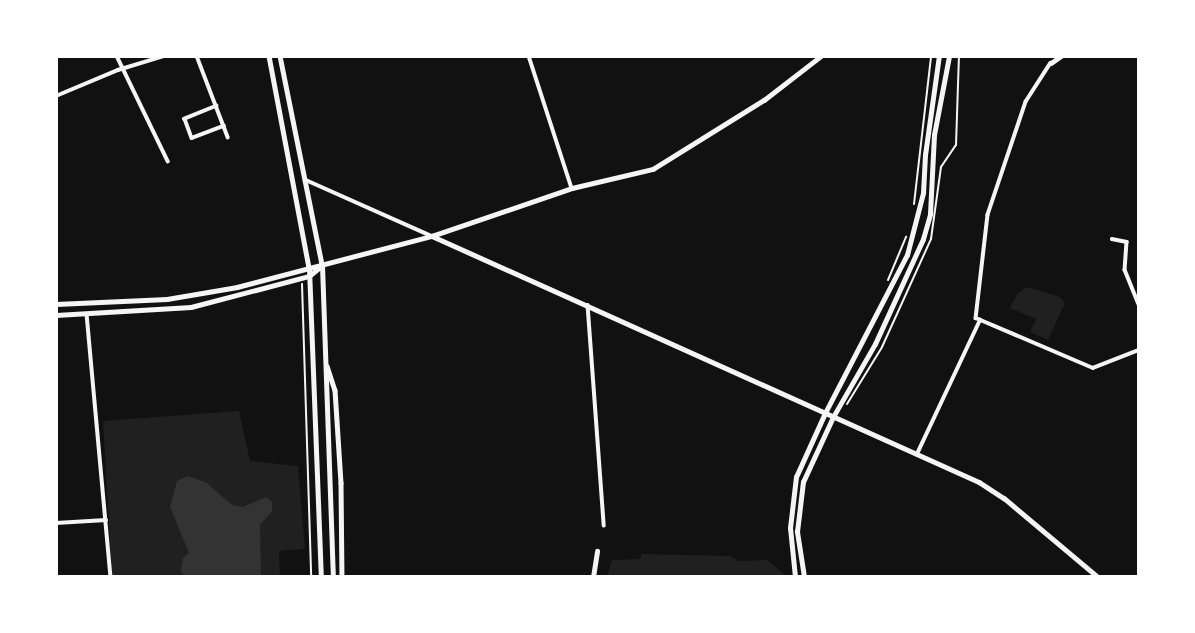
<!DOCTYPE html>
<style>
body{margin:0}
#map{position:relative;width:1195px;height:633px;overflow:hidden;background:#111;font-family:Commissioner,sans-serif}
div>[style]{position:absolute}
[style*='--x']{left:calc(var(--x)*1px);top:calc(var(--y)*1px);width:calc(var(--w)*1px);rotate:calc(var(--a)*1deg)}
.green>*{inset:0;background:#202020}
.water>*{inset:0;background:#333}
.path>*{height:2px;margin:-1px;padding:0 1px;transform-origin:1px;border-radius:1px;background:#f5f5f5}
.minor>*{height:3.5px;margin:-1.75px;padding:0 1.75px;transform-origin:1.75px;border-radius:1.75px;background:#f5f5f5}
.tertiary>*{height:4.5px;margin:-2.25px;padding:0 2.25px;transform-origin:2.25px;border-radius:2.25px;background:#f5f5f5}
.secondary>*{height:4.5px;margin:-2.25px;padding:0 2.25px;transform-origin:2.25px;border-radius:2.25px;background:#f5f5f5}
.primary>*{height:5px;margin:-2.5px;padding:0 2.5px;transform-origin:2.5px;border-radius:2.5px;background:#f5f5f5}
span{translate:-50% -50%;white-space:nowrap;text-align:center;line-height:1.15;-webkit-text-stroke:7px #fff;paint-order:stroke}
.frame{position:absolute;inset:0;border:58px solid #fff;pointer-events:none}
</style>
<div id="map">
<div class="green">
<i style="clip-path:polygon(1027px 287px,1060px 297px,1065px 303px,1048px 340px,1030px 332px,1036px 319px,1010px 308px,1018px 293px)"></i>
<i style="clip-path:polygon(239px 411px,250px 461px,298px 466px,305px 549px,279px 551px,280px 577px,112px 577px,103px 421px)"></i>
<i style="clip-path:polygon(641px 554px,730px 556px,739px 561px,767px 560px,787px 577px,607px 577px,612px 560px,641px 559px)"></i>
</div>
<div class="water">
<i style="clip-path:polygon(188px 476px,207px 483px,232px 505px,243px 507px,266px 497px,272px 502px,272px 511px,260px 525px,261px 577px,184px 577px,181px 571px,183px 558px,189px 553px,170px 507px,177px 481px)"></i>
</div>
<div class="path">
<i style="--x:914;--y:204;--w:149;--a:-83.4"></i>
<i style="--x:888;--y:280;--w:47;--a:-67.3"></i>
<i style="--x:302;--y:284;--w:293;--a:88.2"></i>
<i style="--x:847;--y:404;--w:67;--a:-58.4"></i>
<i style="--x:882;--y:347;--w:119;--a:-65.6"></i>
<i style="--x:931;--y:239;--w:73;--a:-82.1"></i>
<i style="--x:941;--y:167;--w:27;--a:-56"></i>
<i style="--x:956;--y:145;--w:89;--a:-88.1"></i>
</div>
<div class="minor">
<i style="--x:117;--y:56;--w:117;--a:64.1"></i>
<i style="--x:197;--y:56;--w:87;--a:69.1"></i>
<i style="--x:529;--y:56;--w:139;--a:72"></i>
<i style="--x:1051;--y:63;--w:46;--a:122.7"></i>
<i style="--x:1026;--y:102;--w:119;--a:108.6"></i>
<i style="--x:988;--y:215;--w:104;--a:96.6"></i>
<i style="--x:976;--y:318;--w:127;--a:23.1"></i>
<i style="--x:1093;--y:368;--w:49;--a:-21.4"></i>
<i style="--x:56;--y:96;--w:67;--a:-22.8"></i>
<i style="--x:118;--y:70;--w:48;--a:-16.9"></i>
<i style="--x:217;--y:106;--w:35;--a:158"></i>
<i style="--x:185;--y:119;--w:20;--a:70"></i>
<i style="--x:192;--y:138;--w:34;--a:-21"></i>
<i style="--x:306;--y:180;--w:138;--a:24"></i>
<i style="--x:1112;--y:239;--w:15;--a:11"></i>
<i style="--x:1127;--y:242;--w:28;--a:94"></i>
<i style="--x:1125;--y:270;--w:37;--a:68"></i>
<i style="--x:588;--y:305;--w:221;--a:85.8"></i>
<i style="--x:87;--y:314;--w:264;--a:84.8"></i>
<i style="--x:917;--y:454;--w:148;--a:-64.8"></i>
<i style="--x:56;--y:523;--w:50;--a:-3.4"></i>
</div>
<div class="tertiary">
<i style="--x:1051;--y:63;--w:12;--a:-35"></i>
<i style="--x:432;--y:236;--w:600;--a:24.21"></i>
<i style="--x:979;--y:482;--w:30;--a:33"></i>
<i style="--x:1004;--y:498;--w:123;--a:40"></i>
<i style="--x:56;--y:304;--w:111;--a:-2.6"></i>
<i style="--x:167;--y:299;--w:71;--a:-9.7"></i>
<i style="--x:237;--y:287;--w:202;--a:-14.7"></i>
<i style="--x:432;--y:236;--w:148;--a:-18.9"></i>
<i style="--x:572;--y:188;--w:83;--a:-13.2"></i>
<i style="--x:653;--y:169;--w:131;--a:-31.9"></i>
<i style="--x:764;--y:100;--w:72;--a:-37.7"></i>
<i style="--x:56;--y:315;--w:135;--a:-3.4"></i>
<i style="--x:191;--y:307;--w:122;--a:-14.7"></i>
<i style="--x:309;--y:276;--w:14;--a:-39"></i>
<i style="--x:327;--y:366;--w:25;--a:72"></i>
<i style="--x:335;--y:390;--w:93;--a:86.3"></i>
<i style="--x:341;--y:483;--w:94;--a:89.4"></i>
<i style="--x:593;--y:577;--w:26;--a:-81"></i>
</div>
<div class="secondary">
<i style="--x:269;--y:56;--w:216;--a:79.3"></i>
<i style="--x:280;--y:56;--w:213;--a:78.6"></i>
<i style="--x:795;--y:577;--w:49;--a:-95.8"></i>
<i style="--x:790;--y:528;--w:51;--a:-83.3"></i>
<i style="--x:796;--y:477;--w:70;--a:-65.6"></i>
<i style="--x:825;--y:413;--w:178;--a:-62.6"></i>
<i style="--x:907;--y:255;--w:64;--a:-75.5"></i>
<i style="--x:923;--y:193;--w:38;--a:-87"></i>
<i style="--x:925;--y:155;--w:100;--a:-82"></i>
<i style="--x:804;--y:577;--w:46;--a:-98.8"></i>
<i style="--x:797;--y:532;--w:50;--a:-83.2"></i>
<i style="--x:803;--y:482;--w:72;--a:-65.2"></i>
<i style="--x:833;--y:417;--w:84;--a:-60.1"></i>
<i style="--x:875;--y:344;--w:115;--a:-65.4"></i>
<i style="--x:923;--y:239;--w:26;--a:-74"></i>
<i style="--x:930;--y:214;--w:79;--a:-87.1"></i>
<i style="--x:934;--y:135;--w:80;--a:-79.2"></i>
</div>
<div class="primary">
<i style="--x:322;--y:265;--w:312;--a:88"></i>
<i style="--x:309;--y:268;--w:309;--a:87.8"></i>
</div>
<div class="frame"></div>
</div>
